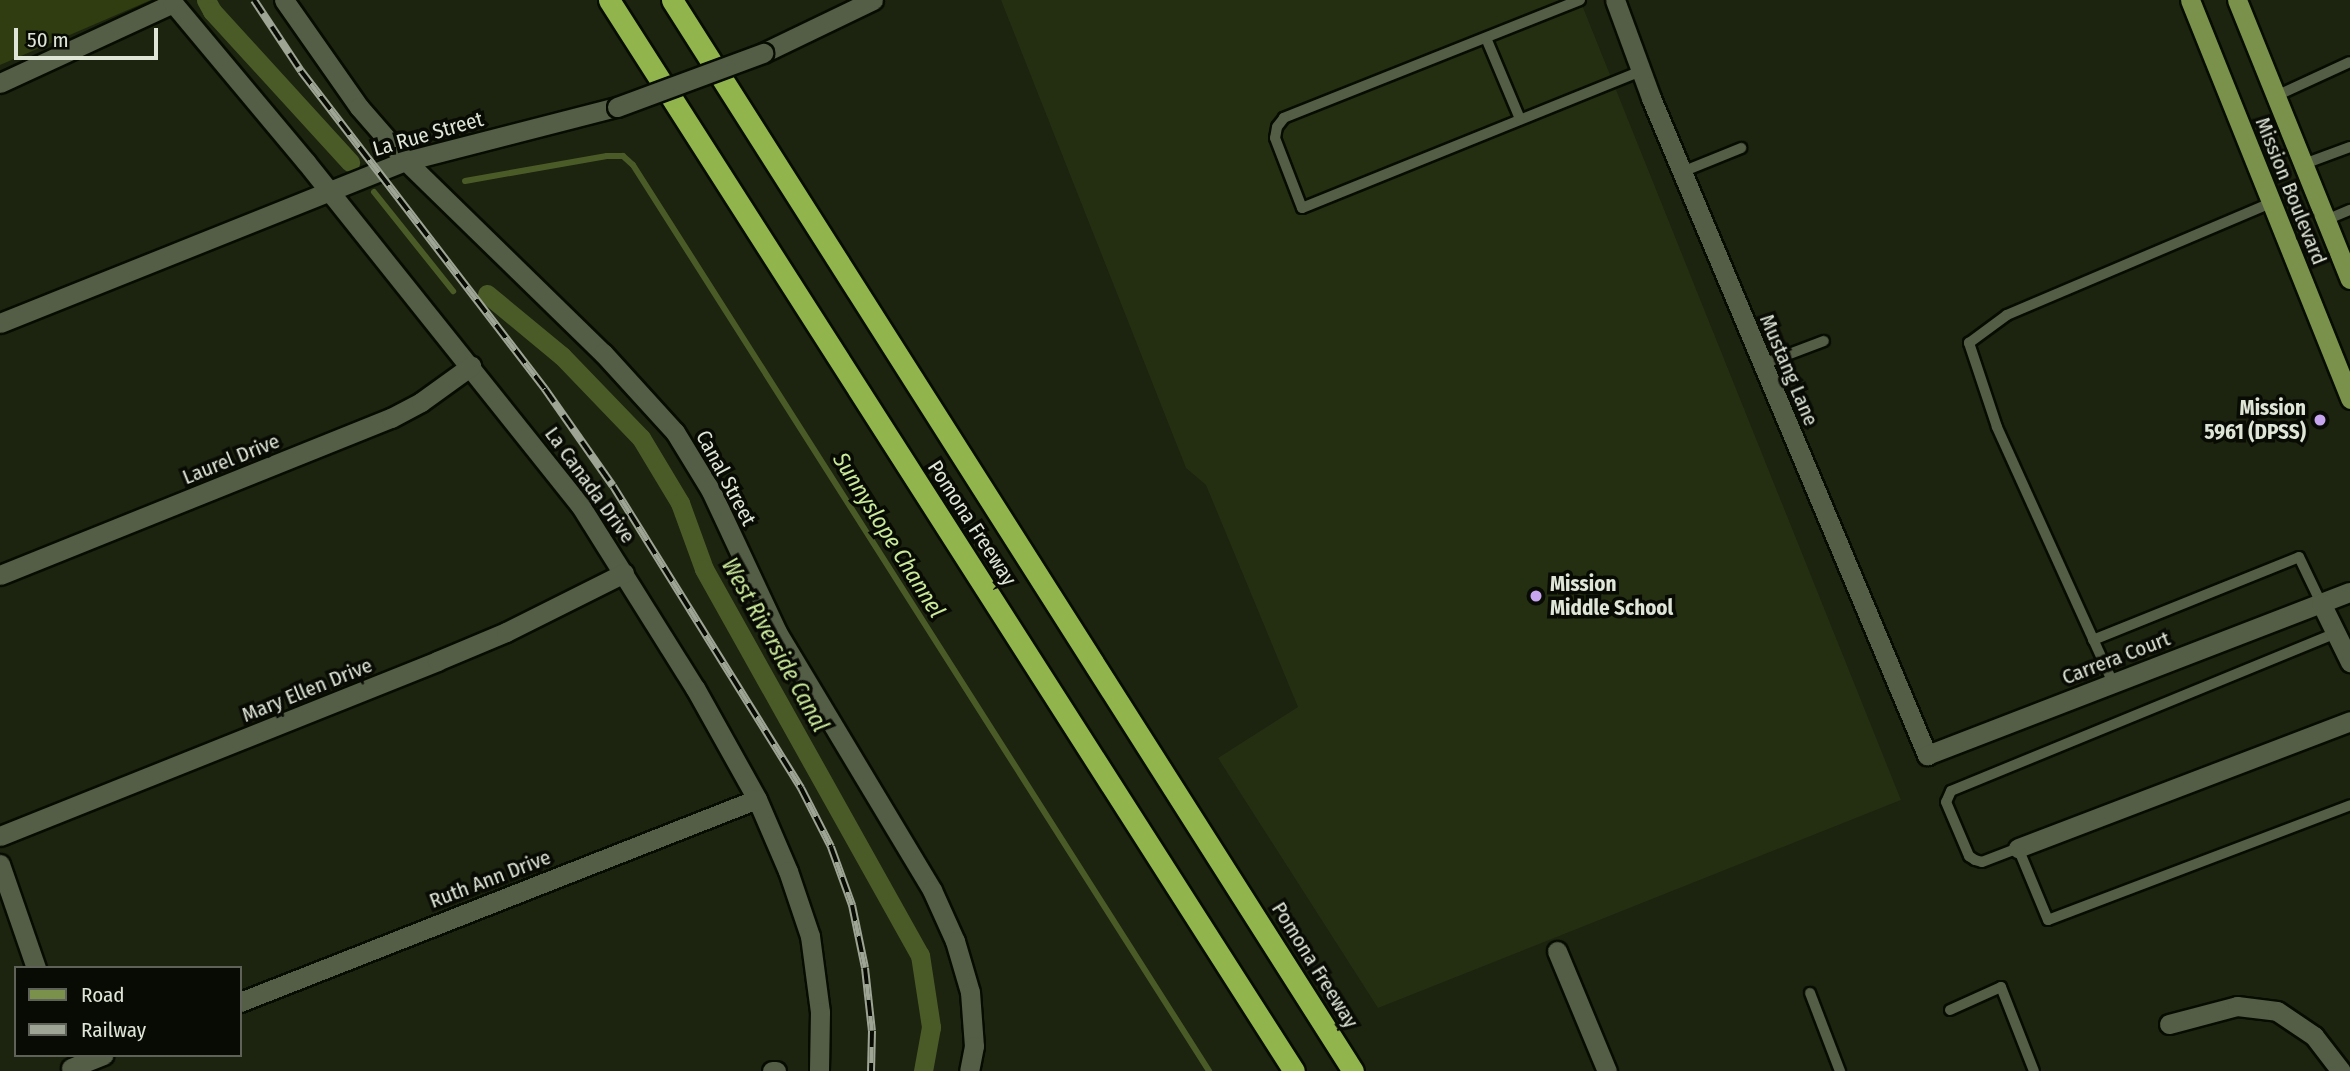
<!DOCTYPE html>
<style>
body{margin:0}
#map{position:relative;width:2350px;height:1071px;overflow:hidden;background:#1c230e;font-family:"Fira Sans Condensed",sans-serif}
div>[style]{position:absolute}
[style*='--x']{left:calc(var(--x)*1px);top:calc(var(--y)*1px);width:calc(var(--w)*1px);rotate:calc(var(--a)*1deg)}
.built>*{inset:0;background:#242e11}
.green>*{inset:0;background:#2f3d10}
.stream>*{height:6px;margin:-3px;padding:0 3px;transform-origin:3px;border-radius:3px;background:#4a5b28}
.canal>*{height:19px;margin:-9.5px;padding:0 9.5px;transform-origin:9.5px;border-radius:9.5px;background:#4a5b28}
.roads{filter:drop-shadow(2px 0 #070c00) drop-shadow(-2px 0 #070c00) drop-shadow(0 2px #070c00) drop-shadow(0 -2px #070c00)}
.service>*{height:10px;margin:-5px;padding:0 5px;transform-origin:5px;border-radius:5px;background:#545d45}
.minor>*{height:19px;margin:-9.5px;padding:0 9.5px;transform-origin:9.5px;border-radius:9.5px;background:#545d45}
.primary>*{height:19px;margin:-9.5px;padding:0 9.5px;transform-origin:9.5px;border-radius:9.5px;background:#79914a}
.motorway>*{height:21px;margin:-10.5px;padding:0 10.5px;transform-origin:10.5px;border-radius:10.5px;background:#91b44d}
.rail>*{height:8px;margin-top:-4px;transform-origin:0;background:repeating-linear-gradient(90deg,#080b04 0 16px,#9ea594 0 32px);box-sizing:border-box;border-block:2px solid #9ea594}
.bridges{filter:drop-shadow(2px 0 #070c00) drop-shadow(-2px 0 #070c00) drop-shadow(0 2px #070c00) drop-shadow(0 -2px #070c00)}
.minor-bridge>*{height:19px;margin:-9.5px;padding:0 9.5px;transform-origin:9.5px;border-radius:9.5px;background:#545d45}
.dots>*{width:19px;height:19px;translate:-50% -50%;box-sizing:border-box;border:4px solid #080b04;border-radius:50%}
span{translate:-50% -50%;white-space:nowrap;text-align:center;line-height:1.15;-webkit-text-stroke:7px #080b04;paint-order:stroke}
.street-label{font-size:21px;color:#dfe5d7}
.poi-label{font-size:21px;color:#dfe5d7;font-weight:700}
.right{translate:-100% -50%;text-align:right}
.left{translate:0 -50%;text-align:left}
.water-label{font-size:23px;color:#cbe99a;font-style:italic}
.legend{position:absolute;left:14px;top:966px;width:228px;height:91px;box-sizing:border-box;background:#080b04;border:2px solid #5e6258;margin:0;padding:9px 12px;list-style:none;font-size:21px;color:#dfe5d7}
.legend li{display:flex;align-items:center;gap:14px;height:35px}
.legend b{width:35px;border:2px solid #5e6258}
.scale{position:absolute;left:14px;top:28px;width:144px;height:32px;box-sizing:border-box;border:4px solid #dfe5d7;border-top:0;padding-left:9px;font-size:21px;line-height:24px;white-space:nowrap;color:#dfe5d7;-webkit-text-stroke:5px #080b04;paint-order:stroke}
</style>
<div id="map">
<div class="built">
<i style="clip-path:polygon(1001px 0,1580px 0,1901px 800px,1378px 1008px,1218px 758px,1298px 707px,1206px 485px,1186px 468px)"></i>
</div>
<div class="green">
<i style="clip-path:polygon(0 0,151px 0,0 65px)"></i>
</div>
<div class="stream">
<i style="--x:465;--y:181;--w:144;--a:-10"></i>
<i style="--x:607;--y:156;--w:16;--a:0"></i>
<i style="--x:623;--y:156;--w:13;--a:42"></i>
<i style="--x:633;--y:165;--w:1074;--a:57.55"></i>
<i style="--x:374;--y:192;--w:127;--a:51.4"></i>
</div>
<div class="canal">
<i style="--x:206;--y:0;--w:13;--a:61"></i>
<i style="--x:212;--y:11;--w:205;--a:47.6"></i>
<i style="--x:487;--y:294;--w:97;--a:39.6"></i>
<i style="--x:562;--y:356;--w:114;--a:46.1"></i>
<i style="--x:641;--y:438;--w:76;--a:59"></i>
<i style="--x:680;--y:503;--w:70;--a:70"></i>
<i style="--x:704;--y:569;--w:442;--a:60.8"></i>
<i style="--x:920;--y:955;--w:73;--a:81.3"></i>
<i style="--x:931;--y:1027;--w:45;--a:100.3"></i>
</div>
<div class="roads">
<div class="service">
<i style="--x:1580;--y:0;--w:319;--a:158.3"></i>
<i style="--x:1284;--y:118;--w:11;--a:128"></i>
<i style="--x:1277;--y:127;--w:11;--a:100"></i>
<i style="--x:1275;--y:138;--w:75;--a:68.9"></i>
<i style="--x:1302;--y:208;--w:366;--a:-22"></i>
<i style="--x:1486;--y:38;--w:88;--a:67.2"></i>
<i style="--x:2276;--y:96;--w:81;--a:-24.7"></i>
<i style="--x:2304;--y:164;--w:49;--a:-20.3"></i>
<i style="--x:1682;--y:172;--w:64;--a:-22.1"></i>
<i style="--x:2326;--y:220;--w:26;--a:-23"></i>
<i style="--x:1763;--y:364;--w:65;--a:-20.7"></i>
<i style="--x:2336;--y:633;--w:416;--a:157.7"></i>
<i style="--x:1951;--y:791;--w:12;--a:114"></i>
<i style="--x:1946;--y:802;--w:59;--a:66.9"></i>
<i style="--x:1969;--y:856;--w:7;--a:34"></i>
<i style="--x:1975;--y:860;--w:7;--a:16"></i>
<i style="--x:1982;--y:862;--w:39;--a:-21"></i>
<i style="--x:2018;--y:848;--w:78;--a:67.4"></i>
<i style="--x:2048;--y:920;--w:323;--a:-20.8"></i>
<i style="--x:2093;--y:640;--w:222;--a:-21.9"></i>
<i style="--x:2299;--y:557;--w:51;--a:64.4"></i>
<i style="--x:2113;--y:683;--w:281;--a:-114.4"></i>
<i style="--x:1997;--y:427;--w:89;--a:-108.4"></i>
<i style="--x:1969;--y:343;--w:47;--a:-36.4"></i>
<i style="--x:2007;--y:315;--w:287;--a:-23"></i>
<i style="--x:1810;--y:993;--w:84;--a:69"></i>
<i style="--x:1950;--y:1010;--w:56;--a:-24.3"></i>
<i style="--x:2001;--y:987;--w:90;--a:68.6"></i>
</div>
<div class="minor">
<i style="--x:284;--y:0;--w:131;--a:55"></i>
<i style="--x:359;--y:107;--w:72;--a:49"></i>
<i style="--x:406;--y:161;--w:275;--a:44.3"></i>
<i style="--x:603;--y:353;--w:107;--a:47.7"></i>
<i style="--x:675;--y:432;--w:69;--a:58.6"></i>
<i style="--x:711;--y:491;--w:156;--a:64.9"></i>
<i style="--x:777;--y:632;--w:301;--a:59"></i>
<i style="--x:932;--y:890;--w:56;--a:65.7"></i>
<i style="--x:955;--y:941;--w:53;--a:73.6"></i>
<i style="--x:970;--y:992;--w:54;--a:85.8"></i>
<i style="--x:974;--y:1046;--w:25;--a:101"></i>
<i style="--x:1615;--y:0;--w:104;--a:69.8"></i>
<i style="--x:1651;--y:98;--w:713;--a:67.21"></i>
<i style="--x:1927;--y:755;--w:453;--a:-21.1"></i>
<i style="--x:763;--y:53;--w:122;--a:-25.7"></i>
<i style="--x:0;--y:83;--w:191;--a:-24.8"></i>
<i style="--x:173;--y:3;--w:207;--a:50.1"></i>
<i style="--x:306;--y:162;--w:439;--a:51.4"></i>
<i style="--x:580;--y:505;--w:216;--a:57.9"></i>
<i style="--x:695;--y:688;--w:127;--a:60.8"></i>
<i style="--x:757;--y:799;--w:78;--a:66.7"></i>
<i style="--x:788;--y:871;--w:69;--a:71.3"></i>
<i style="--x:810;--y:936;--w:77;--a:82.5"></i>
<i style="--x:820;--y:1012;--w:59;--a:91"></i>
<i style="--x:0;--y:323;--w:437;--a:-21.8"></i>
<i style="--x:406;--y:161;--w:218;--a:-14.4"></i>
<i style="--x:0;--y:575;--w:421;--a:-21.9"></i>
<i style="--x:391;--y:418;--w:34;--a:-28"></i>
<i style="--x:421;--y:402;--w:62;--a:-35.8"></i>
<i style="--x:2321;--y:603;--w:66;--a:63.8"></i>
<i style="--x:0;--y:836;--w:471;--a:-21.8"></i>
<i style="--x:437;--y:661;--w:75;--a:-22.8"></i>
<i style="--x:506;--y:632;--w:132;--a:-26.6"></i>
<i style="--x:2018;--y:848;--w:355;--a:-20.9"></i>
<i style="--x:0;--y:864;--w:110;--a:70.9"></i>
<i style="--x:1557;--y:951;--w:130;--a:67.4"></i>
<i style="--x:240;--y:1002;--w:555;--a:-21.44"></i>
<i style="--x:2169;--y:1024;--w:70;--a:-14.8"></i>
<i style="--x:2237;--y:1006;--w:40;--a:7.1"></i>
<i style="--x:2277;--y:1011;--w:45;--a:34"></i>
<i style="--x:2314;--y:1036;--w:44;--a:52.4"></i>
<i style="--x:71;--y:1068;--w:35;--a:-22"></i>
<i style="--x:772;--y:1071;--w:4;--a:0"></i>
</div>
<div class="primary">
<i style="--x:2190;--y:0;--w:430;--a:68.1"></i>
<i style="--x:2237;--y:0;--w:301;--a:68"></i>
</div>
<div class="motorway">
<i style="--x:609;--y:0;--w:1271;--a:57.4"></i>
<i style="--x:672;--y:0;--w:1269;--a:57.55"></i>
</div>
</div>
<div class="rail">
<i style="--x:254;--y:0;--w:85;--a:56.5"></i>
<i style="--x:301;--y:71;--w:401;--a:52.5"></i>
<i style="--x:545;--y:389;--w:118;--a:55"></i>
<i style="--x:613;--y:486;--w:356;--a:58.1"></i>
<i style="--x:801;--y:788;--w:66;--a:63"></i>
<i style="--x:831;--y:847;--w:62;--a:70.1"></i>
<i style="--x:852;--y:905;--w:64;--a:78.3"></i>
<i style="--x:865;--y:968;--w:63;--a:83.7"></i>
<i style="--x:872;--y:1031;--w:40;--a:91.4"></i>
</div>
<div class="bridges">
<div class="minor-bridge">
<i style="--x:617;--y:107;--w:156;--a:-20.3"></i>
</div>
</div>
<div class="dots">
<i style="left:2320px;top:420px;background:#c7a6ef"></i>
<i style="left:1536px;top:596px;background:#c7a6ef"></i>
</div>
<div class="street-label">
<span style="left:428px;top:134px;rotate:-16deg">La Rue Street</span>
<span style="left:2291px;top:191px;rotate:68deg">Mission Boulevard</span>
<span style="left:1789px;top:370px;rotate:67deg">Mustang Lane</span>
<span style="left:231px;top:459px;rotate:-22deg">Laurel Drive</span>
<span style="left:726px;top:478px;rotate:62deg">Canal Street</span>
<span style="left:590px;top:485px;rotate:54deg">La Canada Drive</span>
<span style="left:972px;top:523px;rotate:57deg">Pomona Freeway</span>
<span style="left:2116px;top:658px;rotate:-21deg">Carrera Court</span>
<span style="left:307px;top:690px;rotate:-22deg">Mary Ellen Drive</span>
<span style="left:490px;top:879px;rotate:-21deg">Ruth Ann Drive</span>
<span style="left:1315px;top:965px;rotate:58deg">Pomona Freeway</span>
</div>
<div class="poi-label">
<span class="right" style="left:2306px;top:420px">Mission<br>5961 (DPSS)</span>
<span class="left" style="left:1550px;top:596px">Mission<br>Middle School</span>
</div>
<div class="water-label">
<span style="left:889px;top:535px;rotate:58deg">Sunnyslope Channel</span>
<span style="left:775px;top:645px;rotate:61deg">West Riverside Canal</span>
</div>
<ul class="legend">
<li><b style="height:9px;background:#79914a"></b>Road</li>
<li><b style="height:9px;background:#9ea594"></b>Railway</li>
</ul>
<div class="scale">50 m</div>
</div>
